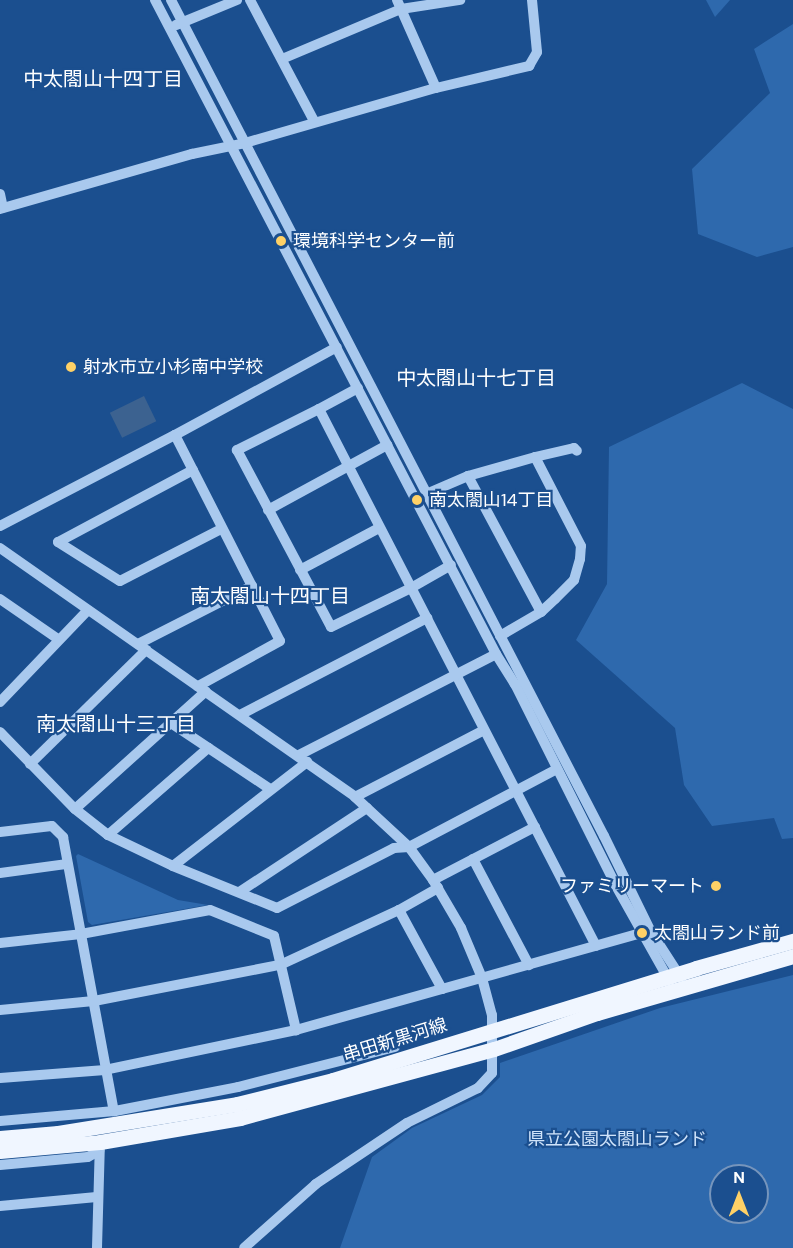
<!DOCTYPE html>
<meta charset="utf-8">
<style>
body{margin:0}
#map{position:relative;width:793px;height:1248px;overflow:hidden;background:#1b4f8f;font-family:"DM Sans","Noto Sans JP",sans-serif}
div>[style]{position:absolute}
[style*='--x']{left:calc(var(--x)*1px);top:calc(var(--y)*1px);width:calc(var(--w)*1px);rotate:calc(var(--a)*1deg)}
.green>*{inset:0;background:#2e69ad}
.water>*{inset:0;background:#3c6290;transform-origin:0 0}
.minor>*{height:10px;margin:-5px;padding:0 5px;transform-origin:5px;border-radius:5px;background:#a9c9ee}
.major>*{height:15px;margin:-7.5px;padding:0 7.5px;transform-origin:7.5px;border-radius:7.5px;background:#f0f6ff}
.dots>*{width:16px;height:16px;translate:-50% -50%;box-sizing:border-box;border:3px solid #1b4f8f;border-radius:50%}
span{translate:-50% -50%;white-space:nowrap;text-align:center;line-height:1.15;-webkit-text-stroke:4.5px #1b4f8f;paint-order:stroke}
.poi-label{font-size:18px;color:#fff}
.left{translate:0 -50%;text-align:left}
.right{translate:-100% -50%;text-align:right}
.street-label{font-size:18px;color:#fff}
.park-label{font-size:18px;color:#cfe3fa}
.neighbourhood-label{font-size:20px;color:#fff}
.north{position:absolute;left:709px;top:1164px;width:60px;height:60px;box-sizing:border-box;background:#1b4f8f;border:2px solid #7695bc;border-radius:50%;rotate:0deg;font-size:16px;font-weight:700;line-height:24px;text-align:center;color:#fff}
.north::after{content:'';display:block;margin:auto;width:21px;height:27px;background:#ffd166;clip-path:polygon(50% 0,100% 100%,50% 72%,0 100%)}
</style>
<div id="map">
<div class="green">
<i style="clip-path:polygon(706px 0,730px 0,715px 17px)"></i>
<i style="clip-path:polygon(793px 24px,793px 247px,757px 257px,698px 234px,692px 169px,770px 93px,754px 49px)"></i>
<i style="clip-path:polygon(742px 383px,793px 409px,793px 838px,782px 839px,774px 818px,712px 826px,684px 785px,675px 728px,576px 640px,607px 584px,609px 447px)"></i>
<i style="clip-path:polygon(78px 854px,178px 900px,208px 905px,92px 925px,88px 922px,76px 856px)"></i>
<i style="clip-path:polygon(evenodd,793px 975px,793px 1248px,340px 1248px,372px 1157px,412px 1128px,482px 1095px,500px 1077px,500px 1063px,660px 1008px,793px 975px,721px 1176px,757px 1176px,757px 1212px,721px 1212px,721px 1176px)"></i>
</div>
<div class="water">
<i style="left:144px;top:396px;width:28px;height:38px;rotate:64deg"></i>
</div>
<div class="minor">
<i style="--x:155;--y:0;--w:738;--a:62.46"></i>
<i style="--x:496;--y:654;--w:36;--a:58"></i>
<i style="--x:515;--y:684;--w:224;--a:63.4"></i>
<i style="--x:615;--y:884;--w:112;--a:60.7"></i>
<i style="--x:171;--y:0;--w:941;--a:62.62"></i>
<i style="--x:604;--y:836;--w:105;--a:63.9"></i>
<i style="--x:650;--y:930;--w:57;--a:57.1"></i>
<i style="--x:250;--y:0;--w:137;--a:62.1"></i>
<i style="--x:397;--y:0;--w:96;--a:66.1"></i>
<i style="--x:176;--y:25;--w:66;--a:-22.3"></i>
<i style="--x:282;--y:59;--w:129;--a:-22.8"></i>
<i style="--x:401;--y:9;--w:60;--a:-8.7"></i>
<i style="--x:0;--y:194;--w:14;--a:78"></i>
<i style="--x:0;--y:209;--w:200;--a:-16"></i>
<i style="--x:192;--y:154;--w:54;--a:-11.7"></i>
<i style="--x:245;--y:143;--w:199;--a:-16.1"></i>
<i style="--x:436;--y:88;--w:96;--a:-13.3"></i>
<i style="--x:529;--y:66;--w:16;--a:-60"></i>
<i style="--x:537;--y:52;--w:52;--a:-95.5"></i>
<i style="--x:358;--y:388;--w:44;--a:151.7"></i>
<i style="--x:319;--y:409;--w:604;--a:62.71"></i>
<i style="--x:319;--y:409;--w:92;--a:153.4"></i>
<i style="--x:237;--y:450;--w:200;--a:62"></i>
<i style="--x:331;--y:627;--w:89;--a:-26"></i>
<i style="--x:411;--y:588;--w:46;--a:-29.9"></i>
<i style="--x:175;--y:435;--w:231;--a:63"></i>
<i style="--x:280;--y:641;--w:94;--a:151.2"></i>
<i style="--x:193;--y:470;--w:153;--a:151.9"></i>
<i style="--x:58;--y:542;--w:73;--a:32.2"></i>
<i style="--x:120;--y:581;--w:114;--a:-27.2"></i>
<i style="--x:468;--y:476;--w:154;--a:61.8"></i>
<i style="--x:426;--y:494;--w:46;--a:-23.2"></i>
<i style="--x:468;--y:476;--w:70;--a:-15.8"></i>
<i style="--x:535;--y:457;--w:40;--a:-13"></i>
<i style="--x:574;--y:448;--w:4;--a:45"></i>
<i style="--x:268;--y:510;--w:136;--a:-28.6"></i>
<i style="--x:0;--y:526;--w:197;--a:-27.5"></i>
<i style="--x:175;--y:435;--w:184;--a:-28.5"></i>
<i style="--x:0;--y:548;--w:434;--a:35"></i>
<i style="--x:355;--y:797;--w:74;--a:42.8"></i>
<i style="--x:409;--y:847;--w:41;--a:54"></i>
<i style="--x:433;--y:880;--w:56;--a:59.7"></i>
<i style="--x:461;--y:928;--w:54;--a:67.2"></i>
<i style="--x:482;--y:978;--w:38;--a:75"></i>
<i style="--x:492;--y:1015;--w:58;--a:90"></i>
<i style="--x:492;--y:1073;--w:21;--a:133"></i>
<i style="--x:478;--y:1088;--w:79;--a:153.8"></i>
<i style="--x:407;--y:1123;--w:110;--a:146.2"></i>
<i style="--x:316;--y:1184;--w:96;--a:138.4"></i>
<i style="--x:300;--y:570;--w:89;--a:-28"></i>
<i style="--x:0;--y:599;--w:70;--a:34.6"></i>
<i style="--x:500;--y:636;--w:48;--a:-30.3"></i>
<i style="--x:541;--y:612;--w:19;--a:-43"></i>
<i style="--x:555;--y:599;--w:27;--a:-45"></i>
<i style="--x:574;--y:580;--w:22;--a:-74"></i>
<i style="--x:580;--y:559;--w:13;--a:-86"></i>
<i style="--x:581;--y:546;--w:100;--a:-117.3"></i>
<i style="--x:138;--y:644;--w:128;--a:-27"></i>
<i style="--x:0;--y:702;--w:127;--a:-46.3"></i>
<i style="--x:240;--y:715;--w:211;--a:-27.4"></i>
<i style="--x:171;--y:723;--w:119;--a:33.7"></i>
<i style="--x:0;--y:732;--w:107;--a:45.8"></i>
<i style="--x:75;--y:809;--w:42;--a:38.2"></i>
<i style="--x:108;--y:835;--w:72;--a:25.5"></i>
<i style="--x:173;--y:866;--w:112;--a:22"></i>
<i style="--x:277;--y:908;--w:131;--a:-27.1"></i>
<i style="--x:394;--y:848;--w:15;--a:-4"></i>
<i style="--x:409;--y:847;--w:167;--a:-27.8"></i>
<i style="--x:299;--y:755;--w:221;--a:-27.1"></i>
<i style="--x:30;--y:764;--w:163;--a:-44.5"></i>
<i style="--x:355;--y:797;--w:145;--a:-27.4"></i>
<i style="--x:75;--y:809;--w:176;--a:-42"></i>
<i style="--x:0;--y:832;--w:52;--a:-6.6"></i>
<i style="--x:52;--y:826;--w:16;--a:45"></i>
<i style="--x:63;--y:837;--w:279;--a:79.5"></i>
<i style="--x:108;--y:835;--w:133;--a:-41"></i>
<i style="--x:473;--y:859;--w:120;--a:62.2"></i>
<i style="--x:173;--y:866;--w:170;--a:-37.8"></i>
<i style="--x:0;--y:873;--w:68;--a:-7.7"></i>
<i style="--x:433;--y:880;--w:115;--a:-27.5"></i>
<i style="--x:241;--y:891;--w:151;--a:-33.4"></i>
<i style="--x:399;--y:910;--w:45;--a:-29.4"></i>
<i style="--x:0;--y:943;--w:81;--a:-6.3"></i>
<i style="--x:81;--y:934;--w:131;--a:-10.5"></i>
<i style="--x:210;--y:910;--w:69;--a:22.1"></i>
<i style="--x:274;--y:936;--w:97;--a:76.8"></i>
<i style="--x:296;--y:1030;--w:195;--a:168.2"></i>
<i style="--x:105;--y:1070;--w:105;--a:175.6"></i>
<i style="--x:0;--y:1010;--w:94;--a:-5.5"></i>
<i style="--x:94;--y:1001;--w:189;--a:-11"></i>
<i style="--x:280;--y:965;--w:131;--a:-24.8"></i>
<i style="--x:399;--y:910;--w:90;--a:61.4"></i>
<i style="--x:296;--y:1030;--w:359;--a:-15.7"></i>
<i style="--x:0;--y:1121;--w:115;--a:-5"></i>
<i style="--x:115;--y:1111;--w:125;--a:-11"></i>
<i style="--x:238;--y:1087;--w:162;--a:-14.3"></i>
<i style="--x:0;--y:1165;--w:88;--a:-5.2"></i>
<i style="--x:88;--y:1157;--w:13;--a:-29"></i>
<i style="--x:0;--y:1206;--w:97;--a:-5.3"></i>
<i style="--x:97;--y:1248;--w:106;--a:-88.4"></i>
</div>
<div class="major">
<i style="--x:0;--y:1138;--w:58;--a:-4.9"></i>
<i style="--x:58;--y:1133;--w:181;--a:-9.2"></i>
<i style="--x:237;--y:1104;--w:99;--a:-14"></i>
<i style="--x:333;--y:1080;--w:380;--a:-17.1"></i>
<i style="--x:696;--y:968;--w:101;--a:-15.6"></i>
<i style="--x:0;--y:1151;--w:100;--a:-5.1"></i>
<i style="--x:100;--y:1142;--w:142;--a:-9.7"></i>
<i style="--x:240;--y:1118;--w:263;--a:-15.2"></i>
<i style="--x:494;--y:1049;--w:109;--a:-19.3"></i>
<i style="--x:597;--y:1013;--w:204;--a:-16.2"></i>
</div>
<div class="dots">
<i style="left:281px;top:241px;background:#ffd166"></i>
<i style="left:71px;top:367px;background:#ffd166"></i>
<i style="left:417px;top:500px;background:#ffd166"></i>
<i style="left:716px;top:886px;background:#ffd166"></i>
<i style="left:642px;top:933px;background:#ffd166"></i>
</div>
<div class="poi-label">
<span class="left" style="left:293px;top:241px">環境科学センター前</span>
<span class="left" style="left:83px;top:367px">射水市立小杉南中学校</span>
<span class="left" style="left:429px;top:500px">南太閤山14丁目</span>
<span class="right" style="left:704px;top:886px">ファミリーマート</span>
<span class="left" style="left:654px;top:933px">太閤山ランド前</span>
</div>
<div class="street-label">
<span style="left:395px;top:1040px;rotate:-17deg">串田新黒河線</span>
</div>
<div class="park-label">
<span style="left:617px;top:1139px">県立公園太閤山ランド</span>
</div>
<div class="neighbourhood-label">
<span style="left:103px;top:79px">中太閤山十四丁目</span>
<span style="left:476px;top:378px">中太閤山十七丁目</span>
<span style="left:270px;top:596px">南太閤山十四丁目</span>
<span style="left:116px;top:724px">南太閤山十三丁目</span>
</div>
<div class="north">N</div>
</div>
